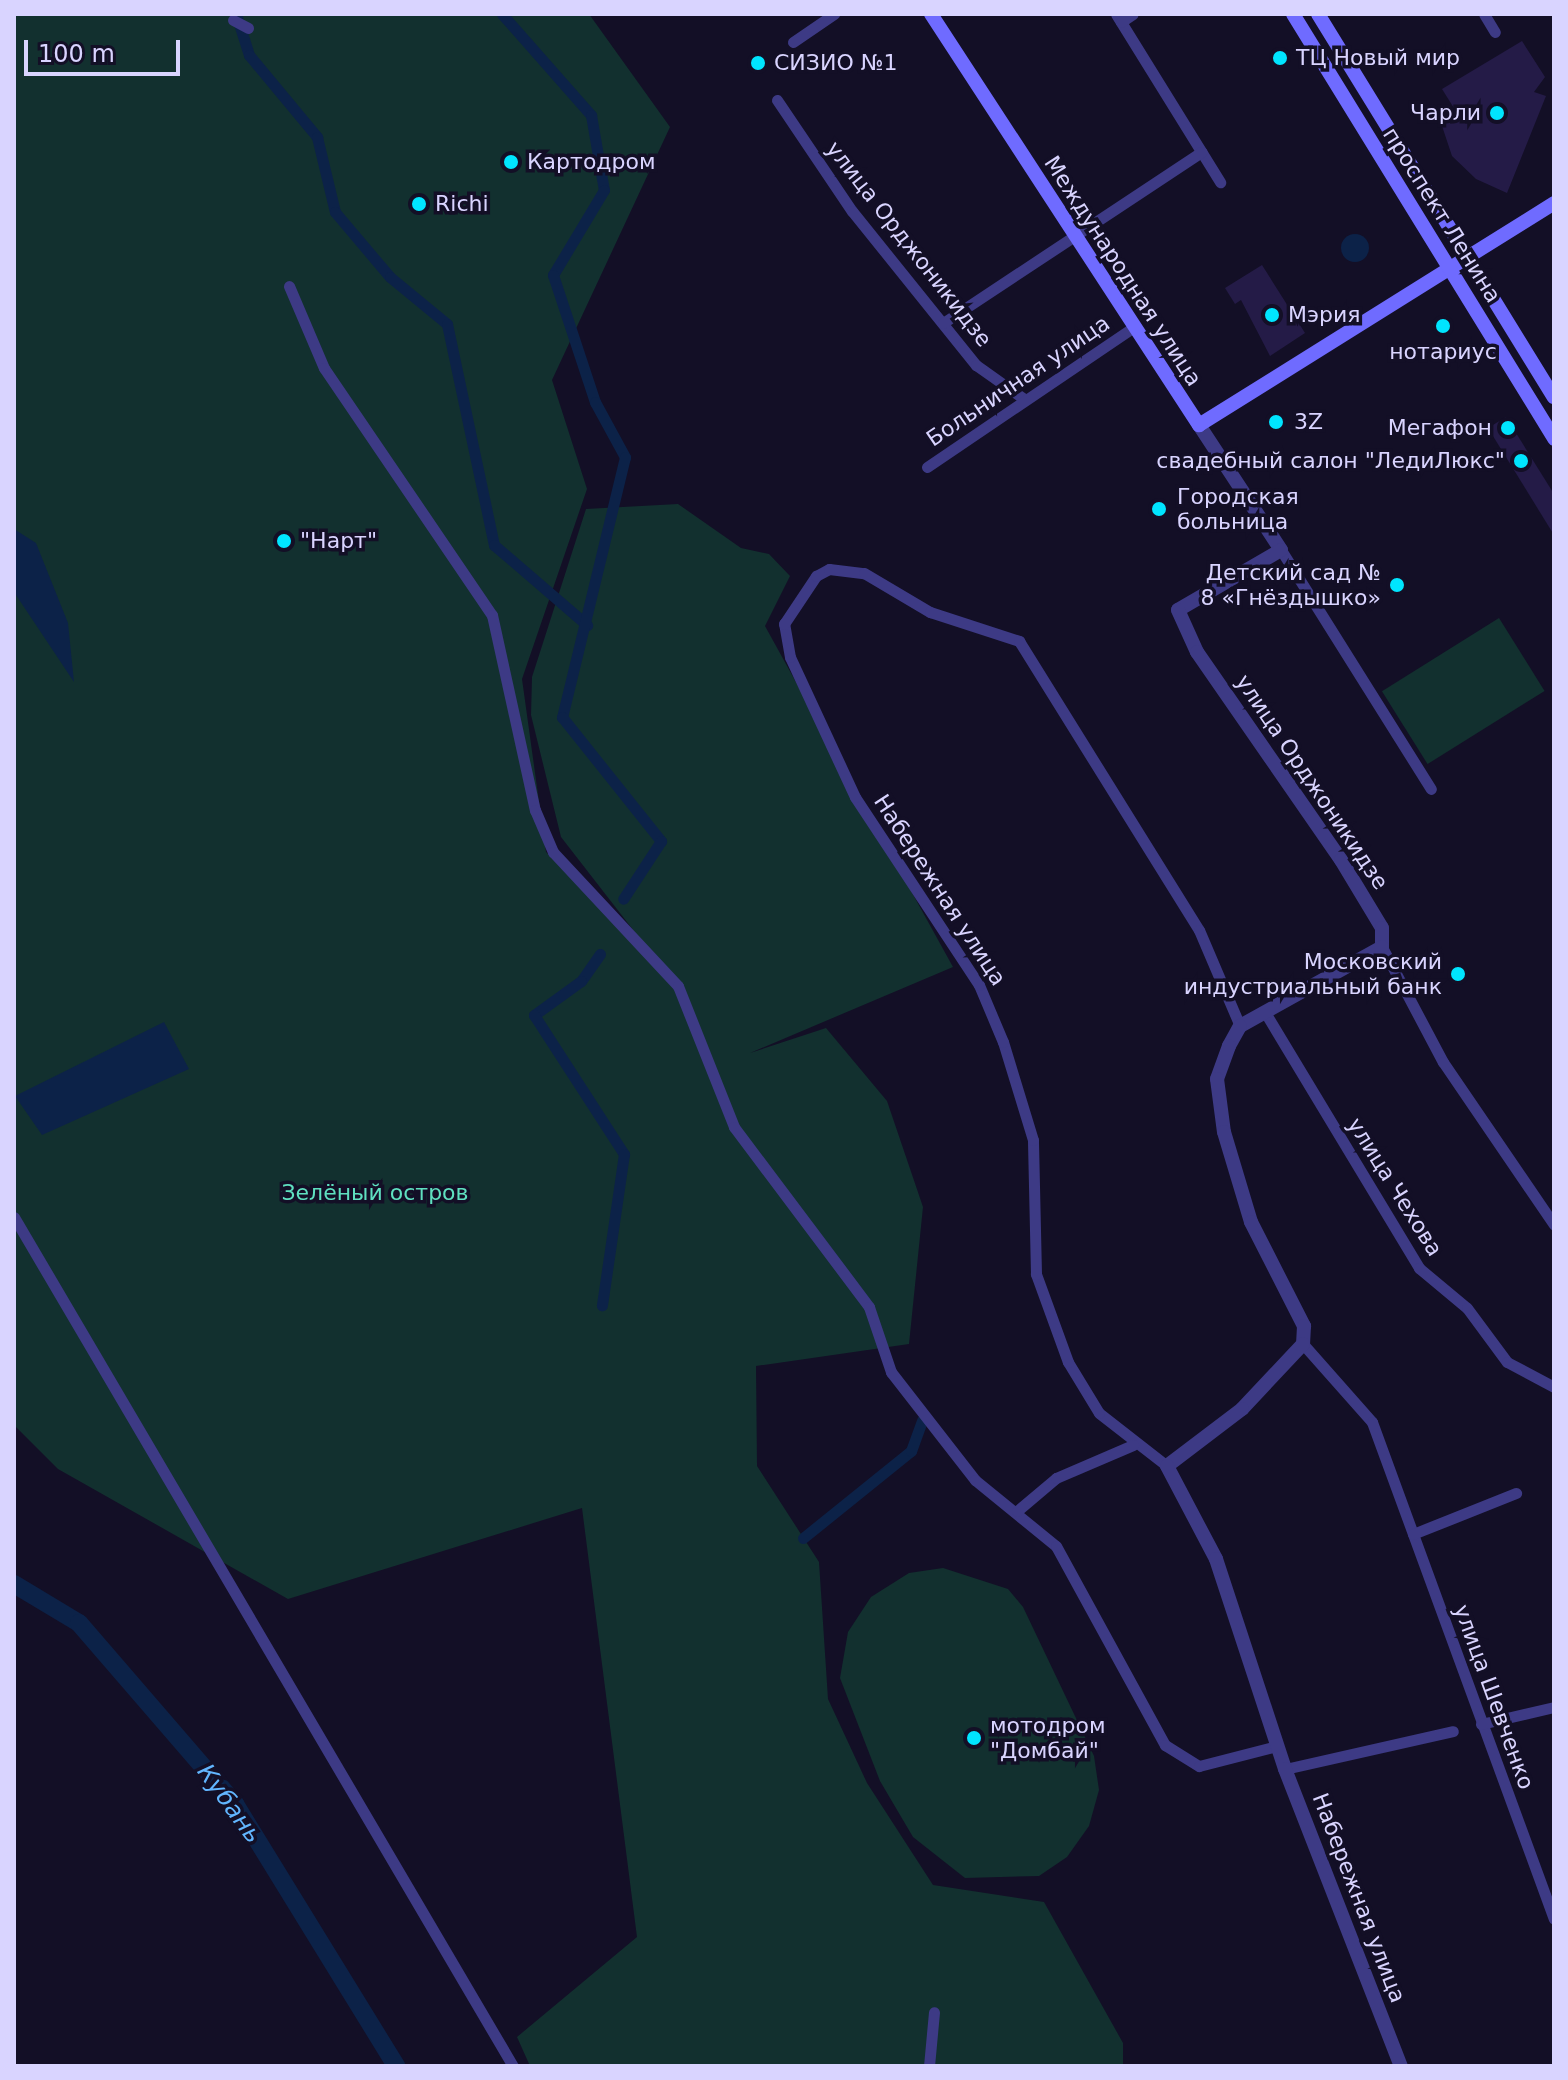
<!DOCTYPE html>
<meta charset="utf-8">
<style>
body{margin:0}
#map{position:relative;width:1568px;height:2080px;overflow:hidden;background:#130f26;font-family:"DejaVu Sans",sans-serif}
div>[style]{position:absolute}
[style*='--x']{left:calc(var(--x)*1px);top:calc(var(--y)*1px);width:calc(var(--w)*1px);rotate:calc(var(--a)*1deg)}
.green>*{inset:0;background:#12302f;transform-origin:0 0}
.water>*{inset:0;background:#0c2248}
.round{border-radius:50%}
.canal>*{height:11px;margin:-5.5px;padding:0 5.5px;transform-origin:5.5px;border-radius:5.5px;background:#0c2248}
.river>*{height:18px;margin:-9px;padding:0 9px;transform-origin:9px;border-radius:9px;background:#0c2248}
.building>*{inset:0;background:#241b47}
.minor>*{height:11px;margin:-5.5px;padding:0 5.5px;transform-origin:5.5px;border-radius:5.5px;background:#3d3a85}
.tertiary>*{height:14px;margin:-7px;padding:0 7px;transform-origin:7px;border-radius:7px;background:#3d3a85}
.secondary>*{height:14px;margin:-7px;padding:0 7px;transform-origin:7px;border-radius:7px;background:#6f6bff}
.dots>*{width:22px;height:22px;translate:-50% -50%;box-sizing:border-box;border:4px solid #130f26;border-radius:50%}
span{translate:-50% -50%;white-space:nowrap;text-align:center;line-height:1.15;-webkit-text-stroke:7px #130f26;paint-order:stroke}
.poi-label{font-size:22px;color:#d9d4ff}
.left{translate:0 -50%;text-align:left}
.right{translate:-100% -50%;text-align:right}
.street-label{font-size:22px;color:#d9d4ff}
.park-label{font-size:22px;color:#5fe0c0}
.water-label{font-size:24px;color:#62b6ff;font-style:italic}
.frame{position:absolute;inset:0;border:16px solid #d9d4ff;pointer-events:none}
.scale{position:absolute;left:24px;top:40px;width:156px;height:36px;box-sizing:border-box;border:4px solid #d9d4ff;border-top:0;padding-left:10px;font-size:24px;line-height:28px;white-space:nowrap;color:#d9d4ff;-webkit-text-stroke:6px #130f26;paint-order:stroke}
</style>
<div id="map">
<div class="green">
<i style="clip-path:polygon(14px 14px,589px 14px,670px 127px,552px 380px,587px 489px,522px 679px,546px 852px,665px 971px,561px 837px,531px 715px,532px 677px,586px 509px,678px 504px,741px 548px,769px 554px,790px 576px,765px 626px,953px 967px,750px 1053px,826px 1028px,887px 1101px,923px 1207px,909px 1344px,756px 1366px,757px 1466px,819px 1562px,828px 1699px,867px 1783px,933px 1885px,1044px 1902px,1123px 2043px,1123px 2066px,530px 2066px,517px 2037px,637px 1937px,582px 1508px,288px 1599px,58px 1469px,14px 1425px)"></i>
<i style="left:1499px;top:618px;width:86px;height:138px;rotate:58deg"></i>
<i style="clip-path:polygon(943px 1568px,1008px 1589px,1023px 1607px,1094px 1756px,1099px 1790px,1089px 1826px,1067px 1857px,1039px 1876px,965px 1878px,913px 1837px,880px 1781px,840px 1678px,848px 1632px,871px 1597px,909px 1573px)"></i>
</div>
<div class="water">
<i class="round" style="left:1341px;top:234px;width:28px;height:28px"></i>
<i style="clip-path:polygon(14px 529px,36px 543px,68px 623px,74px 682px,14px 592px)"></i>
<i style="clip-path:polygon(164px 1022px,189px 1069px,42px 1135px,15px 1096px)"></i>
</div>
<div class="canal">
<i style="--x:236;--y:14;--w:43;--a:72.4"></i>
<i style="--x:249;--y:55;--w:107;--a:50.3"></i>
<i style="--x:317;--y:137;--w:77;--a:76.5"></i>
<i style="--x:335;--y:212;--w:85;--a:49.8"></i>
<i style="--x:390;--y:277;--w:74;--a:39.5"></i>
<i style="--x:447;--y:324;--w:226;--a:78"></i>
<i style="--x:494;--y:545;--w:123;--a:40.7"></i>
<i style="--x:502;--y:14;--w:135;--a:48.6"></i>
<i style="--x:591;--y:115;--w:76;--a:80.2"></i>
<i style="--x:604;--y:190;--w:99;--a:121"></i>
<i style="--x:553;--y:275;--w:134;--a:71.7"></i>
<i style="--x:595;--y:402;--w:63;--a:61.4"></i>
<i style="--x:625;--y:457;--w:268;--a:103.6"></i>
<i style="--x:562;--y:717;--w:159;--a:51.4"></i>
<i style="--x:661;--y:841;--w:69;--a:123.2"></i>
<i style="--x:600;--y:954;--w:33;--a:125"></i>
<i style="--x:581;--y:981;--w:58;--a:144.1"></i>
<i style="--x:534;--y:1015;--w:166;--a:57.1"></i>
<i style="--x:624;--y:1154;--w:153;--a:98.3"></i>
<i style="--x:803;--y:1538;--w:139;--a:-38.9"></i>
<i style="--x:911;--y:1451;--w:33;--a:-70"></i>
</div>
<div class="river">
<i style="--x:14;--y:1584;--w:76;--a:31"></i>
<i style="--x:79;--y:1623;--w:239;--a:49.2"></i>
<i style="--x:235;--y:1804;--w:308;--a:58.4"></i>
</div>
<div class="building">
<i style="clip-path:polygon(1522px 41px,1545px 77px,1534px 92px,1546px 96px,1507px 193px,1476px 179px,1452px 156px,1438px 114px,1457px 113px,1442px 89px)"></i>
<i style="clip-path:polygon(1262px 265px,1305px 333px,1270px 356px,1241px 300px,1235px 304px,1225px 288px)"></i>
<i style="clip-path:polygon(1506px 417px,1554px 494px,1554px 535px,1488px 428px)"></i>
</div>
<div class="minor">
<i style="--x:1116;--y:14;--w:198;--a:58.2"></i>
<i style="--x:1484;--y:14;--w:21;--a:59"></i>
<i style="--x:233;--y:20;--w:17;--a:28"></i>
<i style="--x:1121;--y:22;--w:14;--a:-34"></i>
<i style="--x:793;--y:42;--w:50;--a:-34.3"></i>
<i style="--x:777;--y:100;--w:134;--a:56"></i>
<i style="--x:852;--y:211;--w:198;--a:51.2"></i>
<i style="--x:976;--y:365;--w:59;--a:35.3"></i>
<i style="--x:289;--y:286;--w:89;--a:66.9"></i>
<i style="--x:324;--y:368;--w:299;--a:55.8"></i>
<i style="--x:492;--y:615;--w:200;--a:77.6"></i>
<i style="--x:535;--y:810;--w:46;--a:66.8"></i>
<i style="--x:553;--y:852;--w:183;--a:47"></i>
<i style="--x:678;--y:986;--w:152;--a:68.3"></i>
<i style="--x:734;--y:1127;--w:225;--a:53.1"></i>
<i style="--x:869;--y:1307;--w:69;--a:71.3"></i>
<i style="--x:891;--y:1372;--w:137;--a:52.1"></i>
<i style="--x:975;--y:1480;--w:104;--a:39.2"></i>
<i style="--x:1056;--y:1546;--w:227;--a:61.3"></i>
<i style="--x:1165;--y:1745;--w:40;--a:32"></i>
<i style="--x:1199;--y:1766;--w:81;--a:-14.4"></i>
<i style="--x:943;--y:323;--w:310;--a:-33.5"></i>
<i style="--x:927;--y:467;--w:248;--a:-34.1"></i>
<i style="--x:1281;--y:550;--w:282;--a:57.9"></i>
<i style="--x:1382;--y:947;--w:130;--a:62.1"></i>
<i style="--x:1443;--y:1062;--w:197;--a:55.7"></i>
<i style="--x:1266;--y:1014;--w:297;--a:58.9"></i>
<i style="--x:1419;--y:1268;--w:62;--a:39.8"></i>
<i style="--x:1467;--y:1308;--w:67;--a:53.5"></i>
<i style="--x:1507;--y:1362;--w:53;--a:28"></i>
<i style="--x:14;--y:1217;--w:985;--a:59.56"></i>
<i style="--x:1303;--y:1344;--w:104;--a:48.5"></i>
<i style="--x:1372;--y:1422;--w:529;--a:69.89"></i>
<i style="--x:1167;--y:1466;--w:86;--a:-142.1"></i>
<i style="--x:1099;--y:1413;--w:60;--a:-121.3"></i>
<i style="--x:1068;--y:1362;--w:94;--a:-110"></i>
<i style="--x:1036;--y:1274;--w:134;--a:-91.3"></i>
<i style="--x:1033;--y:1140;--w:102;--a:-107"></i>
<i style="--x:1003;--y:1042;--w:62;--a:-112.8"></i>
<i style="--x:979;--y:985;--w:225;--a:-123.4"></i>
<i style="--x:855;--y:797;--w:154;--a:-114.9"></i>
<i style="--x:790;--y:657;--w:34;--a:-100"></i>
<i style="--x:784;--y:624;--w:58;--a:-56.3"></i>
<i style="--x:816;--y:576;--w:15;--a:-28"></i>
<i style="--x:829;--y:569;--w:35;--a:7"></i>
<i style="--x:864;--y:573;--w:77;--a:30.6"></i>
<i style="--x:930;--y:612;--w:94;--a:18"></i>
<i style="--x:1019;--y:641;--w:340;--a:58.1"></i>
<i style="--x:1199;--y:930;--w:104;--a:66.9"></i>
<i style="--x:1017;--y:1511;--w:51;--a:-40.2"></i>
<i style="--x:1056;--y:1478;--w:84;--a:-23.2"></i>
<i style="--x:1413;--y:1534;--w:111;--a:-21.7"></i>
<i style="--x:1481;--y:1724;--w:75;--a:-13.1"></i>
<i style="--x:1285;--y:1769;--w:172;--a:-12.7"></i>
<i style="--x:929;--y:2066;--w:54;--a:-84.7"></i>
</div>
<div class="tertiary">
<i style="--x:1199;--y:425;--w:149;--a:56.7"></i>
<i style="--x:1281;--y:550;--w:119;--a:149.8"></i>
<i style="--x:1178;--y:610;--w:46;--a:65.7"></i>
<i style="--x:1197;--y:652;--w:253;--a:55.3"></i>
<i style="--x:1341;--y:860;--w:79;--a:58.9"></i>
<i style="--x:1382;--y:928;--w:19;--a:90"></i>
<i style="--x:1382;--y:947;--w:162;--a:150.9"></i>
<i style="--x:1240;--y:1026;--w:23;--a:119"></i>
<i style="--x:1229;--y:1046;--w:35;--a:110"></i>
<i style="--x:1217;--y:1079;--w:53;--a:82.5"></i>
<i style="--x:1224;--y:1132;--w:94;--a:73.3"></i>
<i style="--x:1251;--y:1222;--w:117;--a:63"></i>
<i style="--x:1304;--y:1326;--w:18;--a:93"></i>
<i style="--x:1303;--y:1344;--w:89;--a:133.2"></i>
<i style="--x:1242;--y:1409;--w:94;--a:142.8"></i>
<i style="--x:1167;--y:1466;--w:105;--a:62.2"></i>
<i style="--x:1216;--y:1559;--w:221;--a:71.8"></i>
<i style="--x:1285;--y:1769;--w:319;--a:68.7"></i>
</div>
<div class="secondary">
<i style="--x:931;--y:14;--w:491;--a:56.9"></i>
<i style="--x:1199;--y:425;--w:419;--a:-32"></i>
<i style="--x:1293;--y:14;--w:499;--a:58.4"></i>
<i style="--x:1318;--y:14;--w:450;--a:58.4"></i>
</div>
<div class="dots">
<i style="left:1280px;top:58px;background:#00e5ff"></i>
<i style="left:758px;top:63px;background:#00e5ff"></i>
<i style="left:1497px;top:113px;background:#00e5ff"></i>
<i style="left:511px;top:162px;background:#00e5ff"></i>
<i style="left:419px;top:204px;background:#00e5ff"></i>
<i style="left:1272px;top:315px;background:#00e5ff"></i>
<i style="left:1443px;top:326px;background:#00e5ff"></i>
<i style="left:1276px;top:422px;background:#00e5ff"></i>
<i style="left:1508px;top:428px;background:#00e5ff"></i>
<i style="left:1521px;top:461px;background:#00e5ff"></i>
<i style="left:1159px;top:509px;background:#00e5ff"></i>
<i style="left:284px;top:541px;background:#00e5ff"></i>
<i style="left:1397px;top:585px;background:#00e5ff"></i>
<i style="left:1458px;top:974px;background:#00e5ff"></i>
<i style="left:974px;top:1738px;background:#00e5ff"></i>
</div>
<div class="poi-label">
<span class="left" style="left:1296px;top:58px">ТЦ Новый мир</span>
<span class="left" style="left:774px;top:63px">СИЗИО №1</span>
<span class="right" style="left:1481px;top:113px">Чарли</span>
<span class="left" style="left:527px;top:162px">Картодром</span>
<span class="left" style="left:435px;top:204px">Richi</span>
<span class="left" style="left:1288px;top:315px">Мэрия</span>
<span style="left:1443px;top:352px">нотариус</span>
<span class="left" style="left:1294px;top:422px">3Z</span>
<span class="right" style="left:1492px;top:428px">Мегафон</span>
<span class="right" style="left:1505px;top:461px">свадебный салон "ЛедиЛюкс"</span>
<span class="left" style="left:1177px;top:509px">Городская<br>больница</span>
<span class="left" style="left:300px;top:541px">"Нарт"</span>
<span class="right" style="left:1381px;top:585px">Детский сад №<br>8 «Гнёздышко»</span>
<span class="right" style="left:1442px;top:974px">Московский<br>индустриальный банк</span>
<span class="left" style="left:990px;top:1738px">мотодром<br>"Домбай"</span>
</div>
<div class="street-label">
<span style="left:1442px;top:215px;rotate:58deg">проспект Ленина</span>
<span style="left:909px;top:244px;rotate:52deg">улица Орджоникидзе</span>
<span style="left:1123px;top:271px;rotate:57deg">Международная улица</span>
<span style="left:1018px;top:381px;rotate:-34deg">Больничная улица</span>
<span style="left:1312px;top:782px;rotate:56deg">улица Орджоникидзе</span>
<span style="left:940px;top:890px;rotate:57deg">Набережная улица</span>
<span style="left:1395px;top:1187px;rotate:58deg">улица Чехова</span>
<span style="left:1494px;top:1697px;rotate:70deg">улица Шевченко</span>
<span style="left:1359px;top:1898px;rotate:69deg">Набережная улица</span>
</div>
<div class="park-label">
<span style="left:375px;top:1193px">Зелёный остров</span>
</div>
<div class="water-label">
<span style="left:229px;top:1804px;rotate:54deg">Кубань</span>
</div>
<div class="frame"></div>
<div class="scale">100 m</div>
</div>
